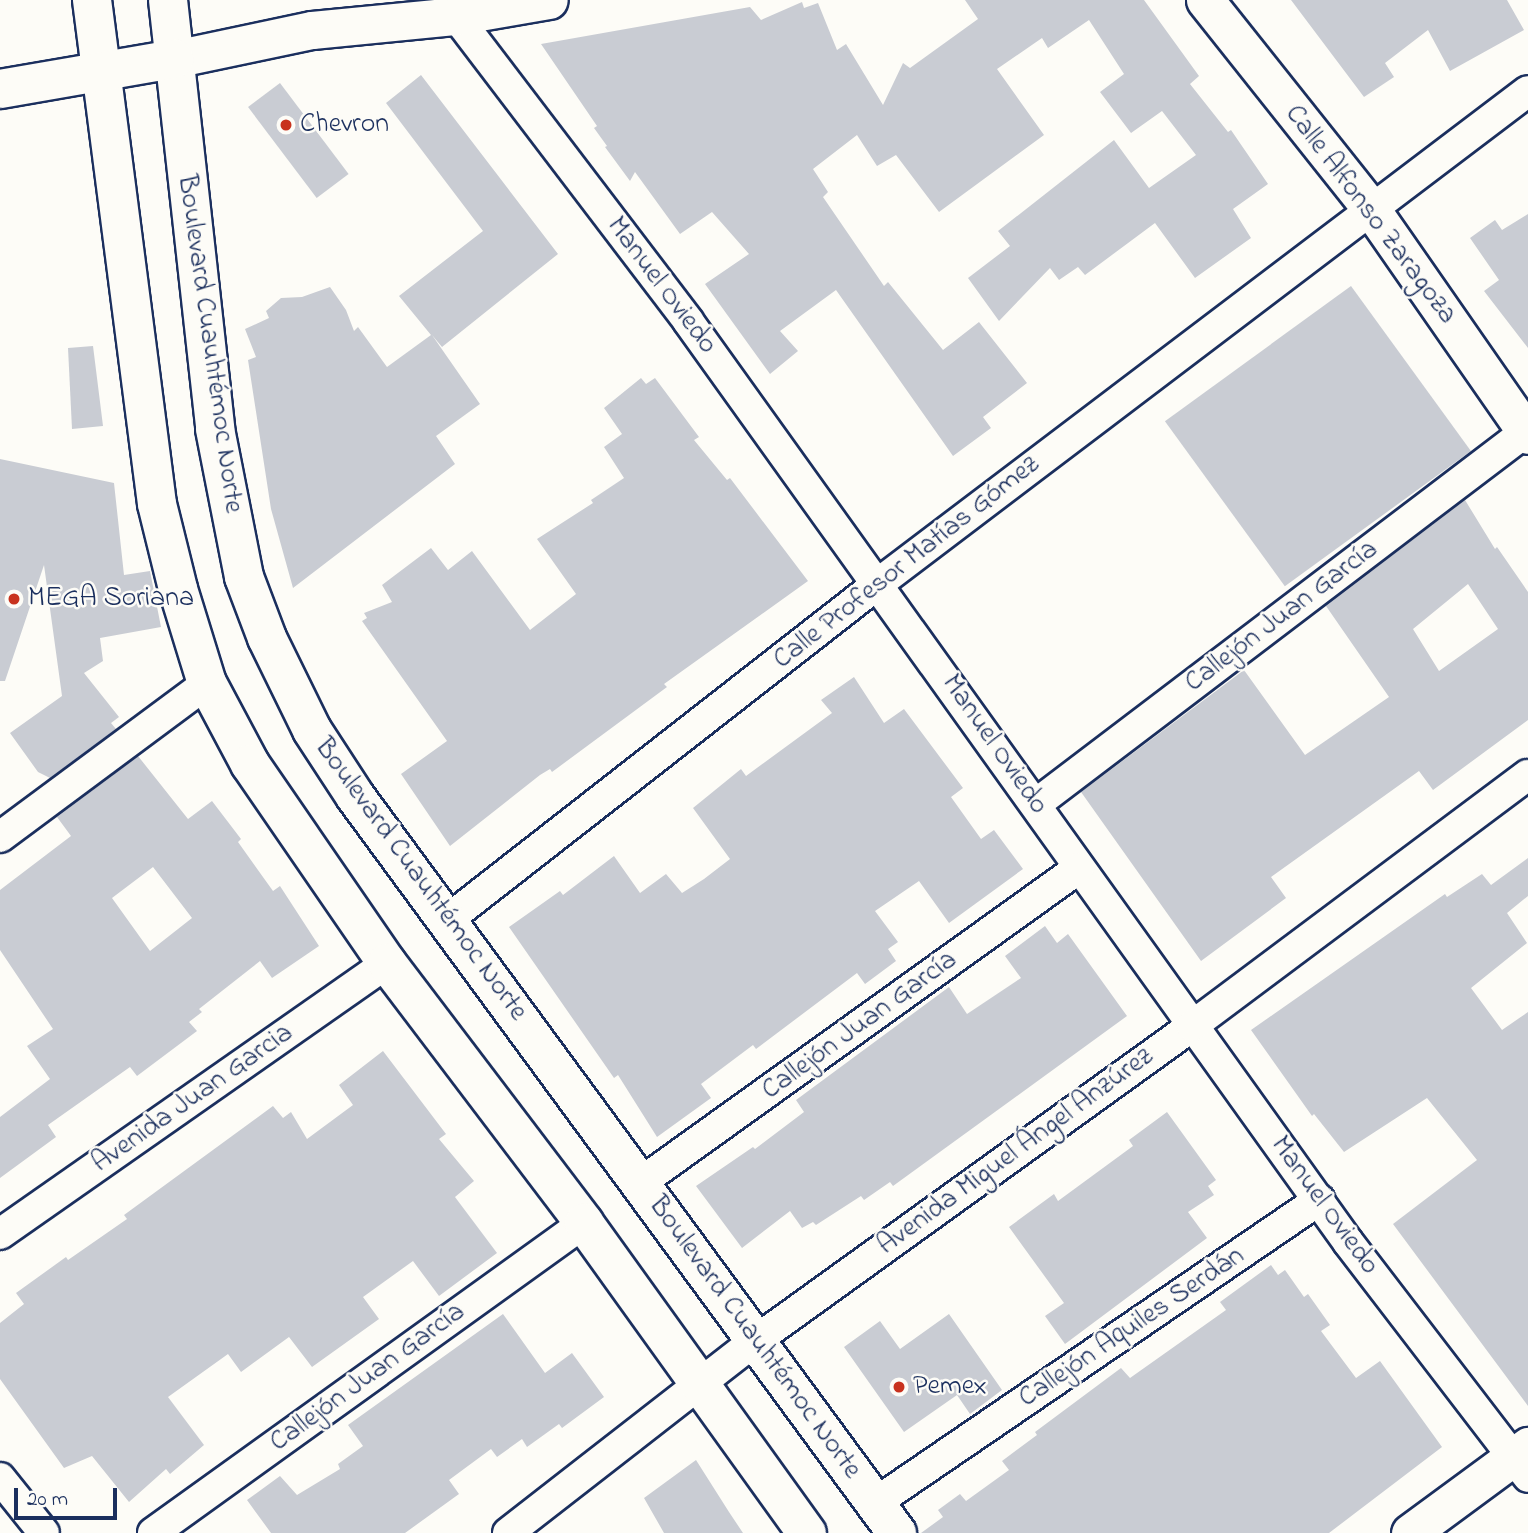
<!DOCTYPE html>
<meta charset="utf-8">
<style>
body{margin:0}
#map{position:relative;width:1528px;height:1533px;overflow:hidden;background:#fdfcf7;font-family:"Indie Flower",sans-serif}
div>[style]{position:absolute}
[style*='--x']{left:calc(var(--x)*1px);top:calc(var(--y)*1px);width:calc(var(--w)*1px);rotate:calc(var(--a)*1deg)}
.building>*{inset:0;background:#c9ccd3;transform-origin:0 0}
.roads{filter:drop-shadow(2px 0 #1b2f5e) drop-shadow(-2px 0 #1b2f5e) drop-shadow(0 2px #1b2f5e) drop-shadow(0 -2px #1b2f5e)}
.minor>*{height:30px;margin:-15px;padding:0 15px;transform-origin:15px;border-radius:15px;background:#fdfcf7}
.tertiary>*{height:37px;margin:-18.5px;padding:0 18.5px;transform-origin:18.5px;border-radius:18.5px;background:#fdfcf7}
.primary>*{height:38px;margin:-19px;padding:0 19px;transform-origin:19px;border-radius:19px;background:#fdfcf7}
.dots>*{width:19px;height:19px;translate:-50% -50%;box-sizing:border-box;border:4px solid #fdfcf7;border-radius:50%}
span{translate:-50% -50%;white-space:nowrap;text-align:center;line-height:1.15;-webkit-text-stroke:5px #fdfcf7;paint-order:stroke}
.poi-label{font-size:28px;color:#1b2f5e}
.left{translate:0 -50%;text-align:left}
.street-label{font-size:28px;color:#1b2f5e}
.scale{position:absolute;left:14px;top:1488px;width:103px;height:32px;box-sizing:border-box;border:4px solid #1b2f5e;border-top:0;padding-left:9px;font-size:21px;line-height:24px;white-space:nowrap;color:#1b2f5e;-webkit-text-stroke:5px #fdfcf7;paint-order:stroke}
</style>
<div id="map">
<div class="building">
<i style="clip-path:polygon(965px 0,1144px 0,1199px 76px,1190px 84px,1228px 132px,1231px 130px,1268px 184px,1233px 209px,1251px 238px,1195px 278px,1155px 223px,1085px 275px,1078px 267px,1059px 280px,1050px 268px,999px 321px,968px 278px,1010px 246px,998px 231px,1114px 140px,1149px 188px,1196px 155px,1162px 111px,1131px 133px,1100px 92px,1124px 74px,1089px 20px,1048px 48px,1042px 38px,997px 69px,1044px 135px,939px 212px,896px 155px,877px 166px,857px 135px,813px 169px,828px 192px,823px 197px,884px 286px,888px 282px,943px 350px,979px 322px,1027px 383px,983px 417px,991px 428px,953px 456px,836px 290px,780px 331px,798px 351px,770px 374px,705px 284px,749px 254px,712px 212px,680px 234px,635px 172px,630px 181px,605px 147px,607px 146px,594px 128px,597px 126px,541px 44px,750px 7px,761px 20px,802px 2px,804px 8px,818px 3px,837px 50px,846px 44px,883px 105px,903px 63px,910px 68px,978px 19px)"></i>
<i style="clip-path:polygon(1291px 0,1507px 0,1524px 30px,1450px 71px,1428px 30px,1385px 63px,1394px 77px,1364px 97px)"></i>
<i style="clip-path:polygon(421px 75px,558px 254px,442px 347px,432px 335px,480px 404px,436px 436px,455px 464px,293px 588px,271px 509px,248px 360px,256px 357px,245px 329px,269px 318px,266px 311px,281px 298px,302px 297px,330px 287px,346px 310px,354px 331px,358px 327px,387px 367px,431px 335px,399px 296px,483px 231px,386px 103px)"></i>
<i style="left:280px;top:83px;width:114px;height:40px;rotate:53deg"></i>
<i style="clip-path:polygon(1528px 214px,1528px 348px,1484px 291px,1499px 280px,1470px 238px,1495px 220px,1502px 230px)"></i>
<i style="left:1351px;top:286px;width:204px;height:230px;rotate:54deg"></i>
<i style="clip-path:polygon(93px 346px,103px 426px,72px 429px,68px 348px)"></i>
<i style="clip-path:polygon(641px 378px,646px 384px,655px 378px,699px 437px,694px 440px,727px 480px,730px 478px,808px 581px,664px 684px,667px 687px,552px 772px,550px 769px,540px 775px,450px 846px,401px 774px,447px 741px,362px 621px,367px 618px,364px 613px,392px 602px,382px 585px,431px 548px,448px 570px,472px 551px,530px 630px,576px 594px,537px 539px,593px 503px,591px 500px,624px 478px,604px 447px,622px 434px,604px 408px)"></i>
<i style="clip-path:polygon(0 459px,114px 483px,124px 575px,150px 571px,161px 627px,100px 638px,103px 661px,84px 673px,119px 717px,111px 723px,116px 729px,50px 778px,38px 772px,10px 733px,62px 696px,44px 565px,5px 681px,0 681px)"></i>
<i style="clip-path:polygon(evenodd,1465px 500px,1495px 549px,1497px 547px,1528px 592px,1528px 720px,1433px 790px,1419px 771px,1271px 877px,1286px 898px,1201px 961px,1081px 792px,1244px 670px,1305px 755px,1389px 697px,1326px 606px,1465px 500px,1468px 584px,1498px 629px,1439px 671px,1413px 629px,1468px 584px)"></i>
<i style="clip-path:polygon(854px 677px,884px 723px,904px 709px,963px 788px,951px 797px,981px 839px,994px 830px,1023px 869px,949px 923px,919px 881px,875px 911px,898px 942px,888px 949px,896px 961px,865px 984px,857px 973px,756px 1049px,753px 1045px,701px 1084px,711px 1098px,657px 1137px,618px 1075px,614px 1078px,509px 927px,560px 891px,563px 895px,614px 856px,640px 893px,666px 874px,682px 893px,704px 879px,730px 859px,693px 808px,741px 769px,746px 776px,832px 713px,821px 700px)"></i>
<i style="clip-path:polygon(evenodd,138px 756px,188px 819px,212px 801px,241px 839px,238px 842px,273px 891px,280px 886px,319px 946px,272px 978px,260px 961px,199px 1009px,202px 1012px,189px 1022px,197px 1031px,137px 1076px,130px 1067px,48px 1125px,56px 1137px,0 1178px,0 1117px,50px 1079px,27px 1046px,53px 1029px,0 950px,0 890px,71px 836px,57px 817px,138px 756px,153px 867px,192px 918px,150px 951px,112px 898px,153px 867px)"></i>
<i style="clip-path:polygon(1528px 858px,1528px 896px,1507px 913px,1527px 943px,1471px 988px,1502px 1030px,1528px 1012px,1528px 1406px,1393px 1224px,1477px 1160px,1427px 1098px,1344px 1152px,1314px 1114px,1312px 1116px,1251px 1030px,1445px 894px,1447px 897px,1482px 874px,1491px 885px)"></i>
<i style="clip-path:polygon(1045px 926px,1057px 943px,1068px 934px,1127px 1016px,893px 1186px,890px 1182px,864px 1200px,861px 1196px,816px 1225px,813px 1222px,802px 1228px,790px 1211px,742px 1248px,696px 1186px,753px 1147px,755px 1149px,804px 1112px,796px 1100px,949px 987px,967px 1014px,1021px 978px,1005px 956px)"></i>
<i style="clip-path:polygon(383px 1051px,446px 1134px,439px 1139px,474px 1181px,455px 1197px,497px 1253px,439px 1296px,413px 1261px,363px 1297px,379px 1319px,312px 1367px,289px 1337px,241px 1372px,228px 1354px,168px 1397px,204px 1445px,170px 1474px,166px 1469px,129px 1502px,92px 1456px,64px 1468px,0 1379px,0 1323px,24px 1304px,16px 1293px,66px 1257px,68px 1260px,127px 1219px,124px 1215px,273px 1106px,283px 1118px,291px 1112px,307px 1139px,353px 1105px,339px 1085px)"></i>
<i style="clip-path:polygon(1167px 1112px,1216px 1180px,1208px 1186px,1214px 1195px,1188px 1212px,1207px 1238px,1065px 1344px,1045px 1316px,1064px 1303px,1009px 1227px,1054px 1194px,1058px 1201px,1133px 1146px,1129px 1140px)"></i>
<i style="clip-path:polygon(1271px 1265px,1278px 1275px,1285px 1270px,1304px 1297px,1308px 1294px,1330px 1325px,1321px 1331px,1356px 1378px,1380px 1361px,1442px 1447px,1329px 1533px,921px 1533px,943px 1517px,938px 1510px,960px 1494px,966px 1501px,1009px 1470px,1002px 1461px,1037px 1435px,1035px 1432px,1121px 1368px,1130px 1378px,1226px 1310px,1220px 1302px)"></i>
<i style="clip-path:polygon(503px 1314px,545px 1373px,572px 1353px,604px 1397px,562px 1428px,559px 1424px,527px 1447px,522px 1439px,497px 1457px,491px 1449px,449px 1480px,459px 1494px,405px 1533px,271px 1533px,247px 1500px,280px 1476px,297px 1495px,340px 1469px,338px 1464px,363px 1446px,348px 1425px)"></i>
<i style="clip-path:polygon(949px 1314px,1002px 1390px,970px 1414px,957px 1395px,904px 1432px,844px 1347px,880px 1321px,900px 1349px)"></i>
<i style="clip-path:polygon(696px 1460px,729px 1512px,743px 1533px,664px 1533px,644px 1498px)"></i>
</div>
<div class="roads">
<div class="minor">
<i style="--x:456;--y:16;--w:383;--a:52.7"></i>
<i style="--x:688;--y:321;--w:1133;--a:54.37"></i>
<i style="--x:1348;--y:1242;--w:296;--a:52.5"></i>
<i style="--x:1036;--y:804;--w:618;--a:-37.24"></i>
<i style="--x:0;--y:837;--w:258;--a:-36.6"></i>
<i style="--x:446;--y:921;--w:549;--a:-37.98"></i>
<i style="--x:879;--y:583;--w:814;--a:-37.17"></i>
<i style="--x:640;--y:1183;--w:540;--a:-35.66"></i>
<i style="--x:0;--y:1234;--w:472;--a:-35"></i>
<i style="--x:0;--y:1478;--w:70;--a:51.3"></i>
<i style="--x:875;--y:1503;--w:538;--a:-34.31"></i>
<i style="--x:153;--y:1533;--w:531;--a:-35.73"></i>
<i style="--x:508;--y:1533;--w:313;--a:-37.9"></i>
<i style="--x:755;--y:1341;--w:539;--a:-35.78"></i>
<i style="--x:1192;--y:1026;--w:419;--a:-36.8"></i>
</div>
<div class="tertiary">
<i style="--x:1205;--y:0;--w:267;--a:51.5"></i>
<i style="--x:1371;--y:209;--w:275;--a:55.2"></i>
<i style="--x:174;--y:59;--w:141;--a:-11.9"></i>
<i style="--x:312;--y:30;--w:145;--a:-5.6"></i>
<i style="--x:456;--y:16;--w:94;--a:-9.8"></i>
<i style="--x:1410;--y:1533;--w:147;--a:-36.4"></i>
</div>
<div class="primary">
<i style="--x:92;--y:0;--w:508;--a:82.65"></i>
<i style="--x:157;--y:504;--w:88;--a:76.1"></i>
<i style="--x:178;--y:589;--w:98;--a:72.9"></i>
<i style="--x:207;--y:683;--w:92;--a:62"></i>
<i style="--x:250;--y:764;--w:242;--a:55.5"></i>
<i style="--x:387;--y:963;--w:326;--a:52.8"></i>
<i style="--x:584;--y:1223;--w:382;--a:54.3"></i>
<i style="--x:168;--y:0;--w:432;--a:83.7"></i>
<i style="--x:215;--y:429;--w:151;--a:78.9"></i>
<i style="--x:244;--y:577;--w:65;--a:69.3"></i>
<i style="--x:267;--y:638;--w:102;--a:63.9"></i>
<i style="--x:312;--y:730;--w:79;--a:56.9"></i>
<i style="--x:355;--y:796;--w:915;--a:53.67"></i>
<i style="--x:0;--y:89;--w:177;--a:-9.8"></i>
</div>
</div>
<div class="dots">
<i style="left:286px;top:125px;background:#c8321e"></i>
<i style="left:14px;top:599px;background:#c8321e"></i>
<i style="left:899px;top:1387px;background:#c8321e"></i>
</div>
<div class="poi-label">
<span class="left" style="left:300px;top:125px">Chevron</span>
<span class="left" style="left:28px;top:599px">MEGA Soriana</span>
<span class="left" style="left:913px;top:1387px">Pemex</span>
</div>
<div class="street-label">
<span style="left:1370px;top:215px;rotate:53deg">Calle Alfonso Zaragoza</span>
<span style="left:661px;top:286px;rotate:53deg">Manuel Oviedo</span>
<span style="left:209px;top:344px;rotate:82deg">Boulevard Cuauhtémoc Norte</span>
<span style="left:907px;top:563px;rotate:-38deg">Calle Profesor Matías Gómez</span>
<span style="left:1282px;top:617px;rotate:-37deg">Callejón Juan García</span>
<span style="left:994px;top:745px;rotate:55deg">Manuel Oviedo</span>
<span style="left:420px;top:880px;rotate:54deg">Boulevard Cuauhtémoc Norte</span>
<span style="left:860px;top:1026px;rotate:-36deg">Callejón Juan García</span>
<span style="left:193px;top:1099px;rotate:-35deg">Avenida Juan Garcia</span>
<span style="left:1016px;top:1152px;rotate:-36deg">Avenida Miguel Ángel Anzúrez</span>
<span style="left:1324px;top:1206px;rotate:54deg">Manuel Oviedo</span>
<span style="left:1132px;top:1328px;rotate:-34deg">Callejón Aquiles Serdán</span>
<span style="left:754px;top:1338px;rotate:54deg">Boulevard Cuauhtémoc Norte</span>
<span style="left:368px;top:1378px;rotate:-36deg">Callejón Juan García</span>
</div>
<div class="scale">20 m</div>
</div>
